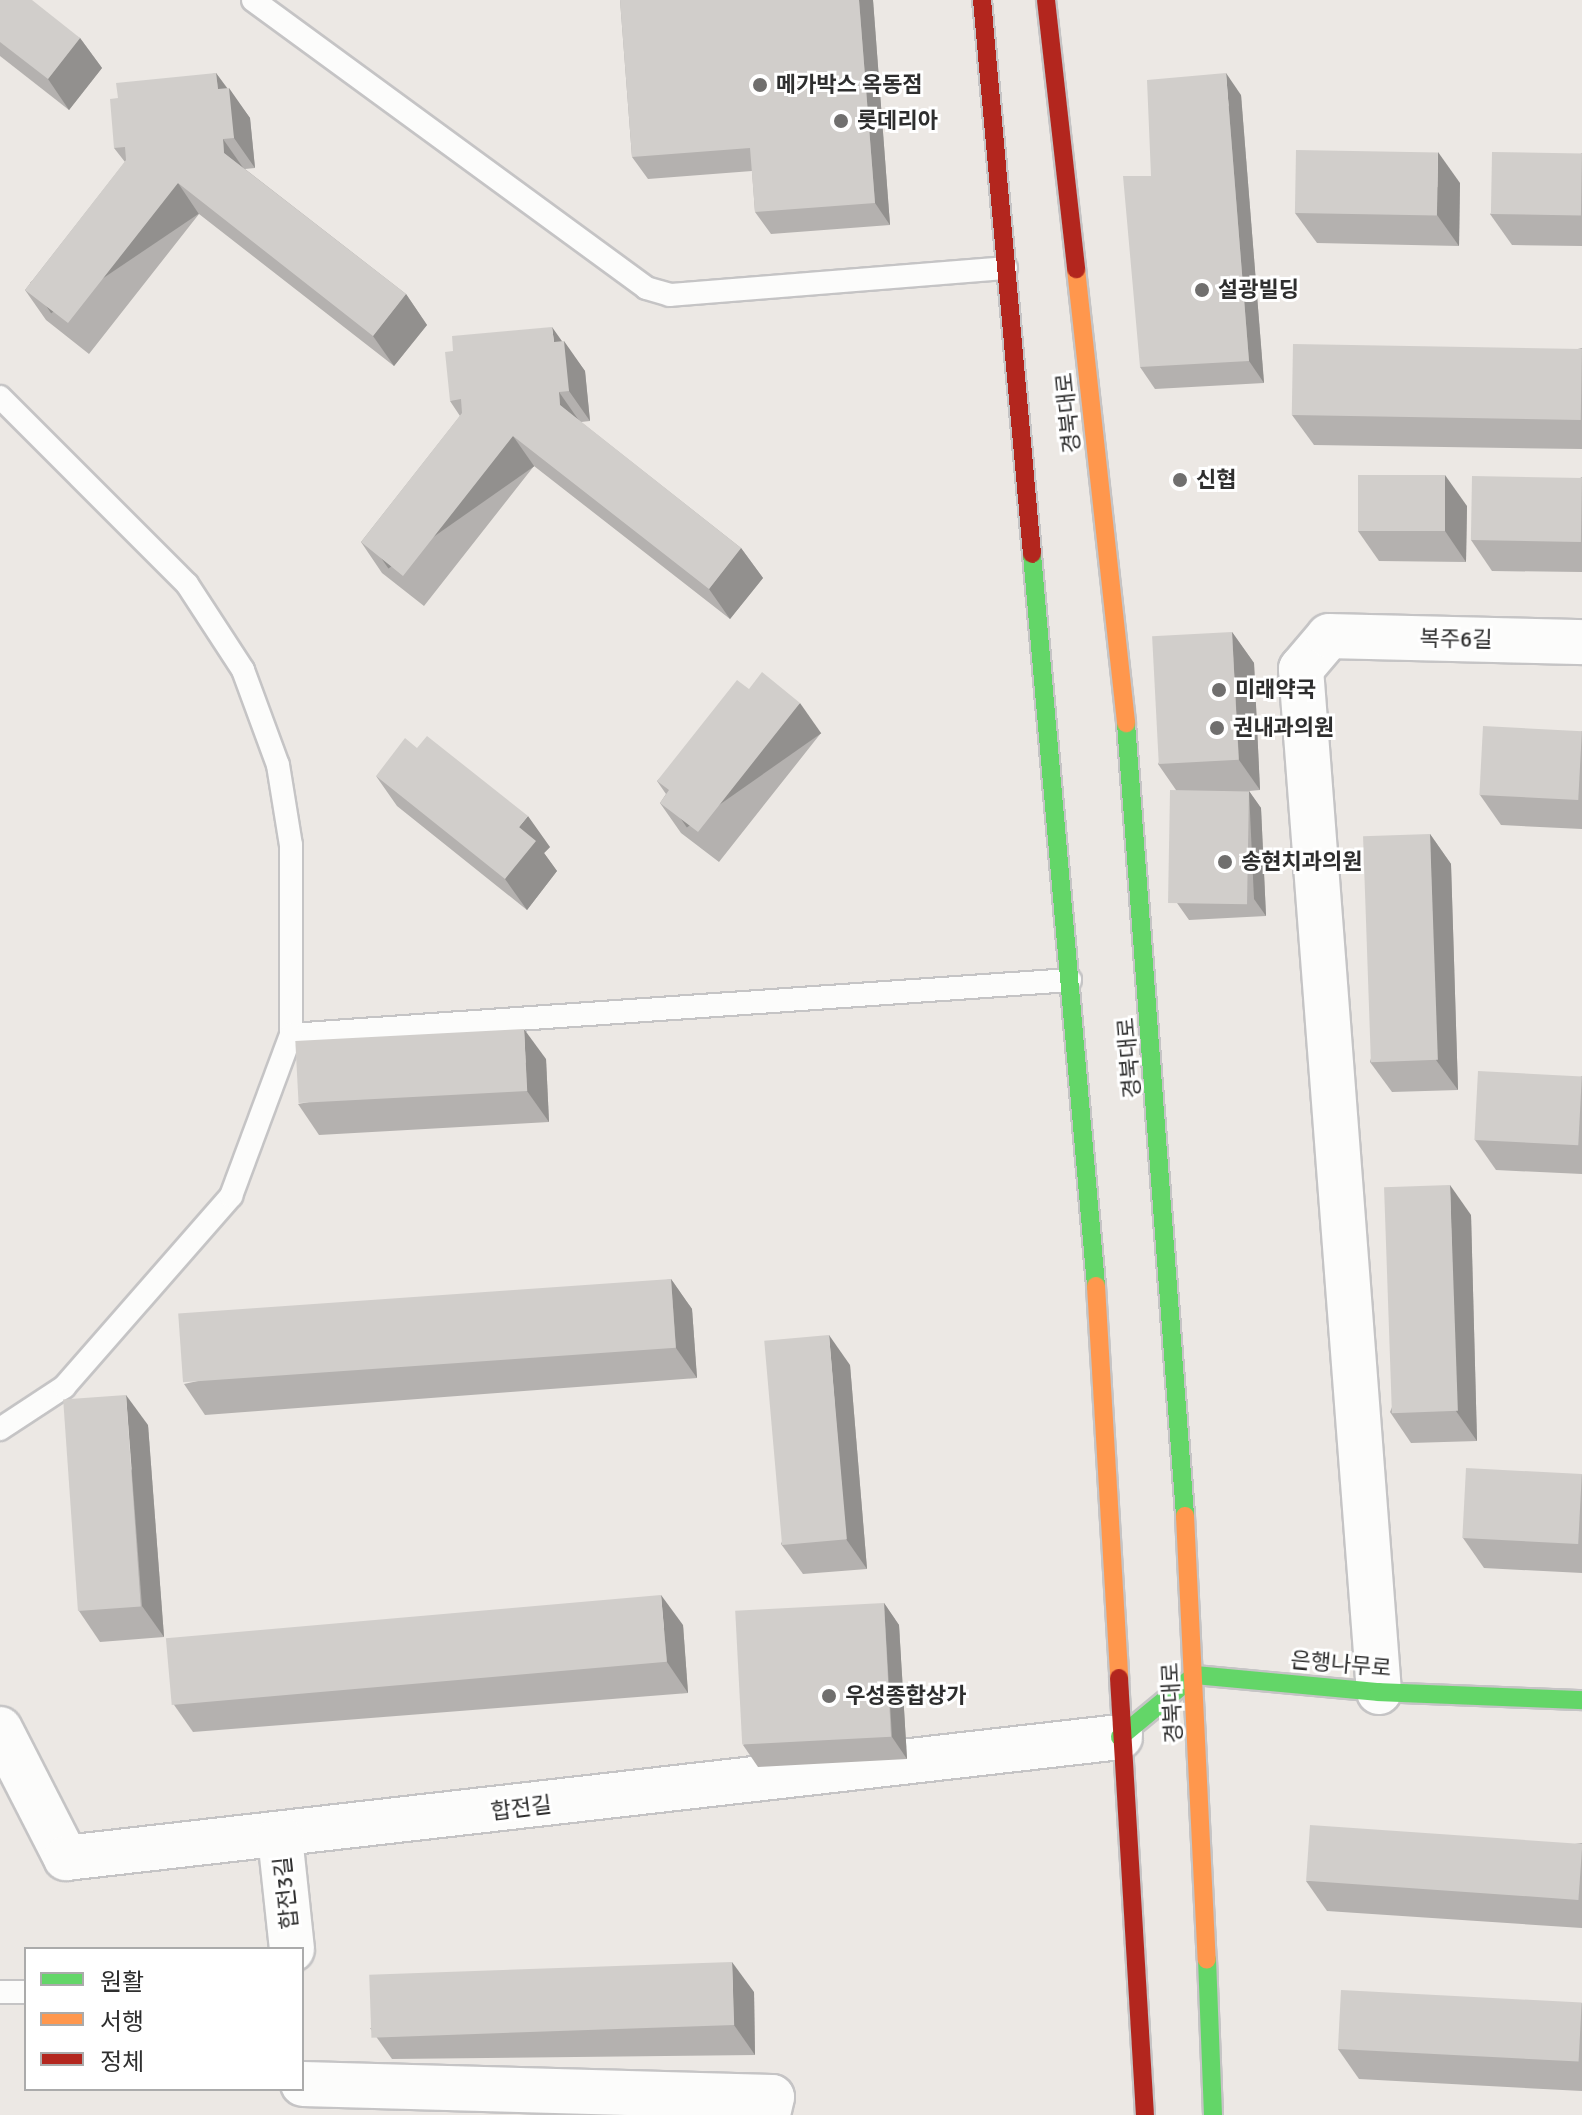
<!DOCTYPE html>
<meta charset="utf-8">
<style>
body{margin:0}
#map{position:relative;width:1582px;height:2115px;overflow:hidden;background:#ece8e4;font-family:Signika,"Noto Sans KR",sans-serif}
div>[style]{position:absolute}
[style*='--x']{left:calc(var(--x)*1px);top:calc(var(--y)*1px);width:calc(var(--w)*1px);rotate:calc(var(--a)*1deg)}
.roads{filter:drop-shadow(2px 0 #c5c4c5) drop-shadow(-2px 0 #c5c4c5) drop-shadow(0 2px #c5c4c5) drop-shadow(0 -2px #c5c4c5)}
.lane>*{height:22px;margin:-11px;padding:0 11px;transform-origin:11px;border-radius:11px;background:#fcfcfb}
.street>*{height:44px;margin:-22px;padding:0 22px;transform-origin:22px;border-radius:22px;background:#fcfcfb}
.fast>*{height:18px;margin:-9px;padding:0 9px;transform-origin:9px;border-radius:9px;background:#63d668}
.slow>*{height:18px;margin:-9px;padding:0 9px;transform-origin:9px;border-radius:9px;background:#ff974d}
.jam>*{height:18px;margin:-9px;padding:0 9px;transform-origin:9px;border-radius:9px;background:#b3261e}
.wall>*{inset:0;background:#b4b1af}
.shaded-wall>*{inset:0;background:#92908e;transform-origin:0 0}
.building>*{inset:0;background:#d1cecb;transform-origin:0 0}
.dots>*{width:22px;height:22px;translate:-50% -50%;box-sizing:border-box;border:4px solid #fff;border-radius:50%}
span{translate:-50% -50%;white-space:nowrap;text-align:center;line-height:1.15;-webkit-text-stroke:6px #fff;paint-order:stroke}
.poi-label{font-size:22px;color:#2e2e2e;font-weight:700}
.left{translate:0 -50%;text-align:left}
.street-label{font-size:22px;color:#2e2e2e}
.legend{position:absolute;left:24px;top:1947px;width:280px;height:144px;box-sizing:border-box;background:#fff;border:2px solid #ababab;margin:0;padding:10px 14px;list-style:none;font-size:24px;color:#2e2e2e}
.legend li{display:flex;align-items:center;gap:16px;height:40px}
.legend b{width:40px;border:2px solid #ababab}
</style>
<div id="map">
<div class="roads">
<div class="lane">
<i style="--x:253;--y:0;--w:487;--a:36.2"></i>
<i style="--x:646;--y:288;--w:25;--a:16"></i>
<i style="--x:670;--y:295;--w:337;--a:-4.6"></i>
<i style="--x:0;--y:397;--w:264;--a:45"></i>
<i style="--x:187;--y:584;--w:103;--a:56.9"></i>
<i style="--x:243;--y:670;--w:101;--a:69.8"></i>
<i style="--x:278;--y:765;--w:81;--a:80.8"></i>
<i style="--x:291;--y:845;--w:190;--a:90"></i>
<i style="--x:291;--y:1035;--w:781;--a:-4.04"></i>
<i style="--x:0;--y:1429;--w:77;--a:-33.3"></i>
<i style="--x:64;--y:1387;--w:254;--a:-48.8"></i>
<i style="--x:231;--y:1196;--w:172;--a:-69.6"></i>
<i style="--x:0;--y:1992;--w:26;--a:0"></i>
</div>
<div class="street">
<i style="--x:1379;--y:1692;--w:1026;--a:-94.36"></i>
<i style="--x:1301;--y:669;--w:43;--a:-49.7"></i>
<i style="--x:1329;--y:636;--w:253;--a:1.4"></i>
<i style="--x:0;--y:1729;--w:145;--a:62.9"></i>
<i style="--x:66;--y:1858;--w:1061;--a:-6.55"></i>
<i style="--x:280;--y:1837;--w:113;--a:83.9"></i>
<i style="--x:303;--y:2084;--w:469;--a:1.6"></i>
<i style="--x:772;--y:2097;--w:18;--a:103"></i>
</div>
<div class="fast">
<i style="--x:1032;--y:554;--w:735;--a:85"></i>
<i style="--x:1126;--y:723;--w:795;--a:85.74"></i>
<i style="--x:1120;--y:1737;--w:97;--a:-39.6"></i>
<i style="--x:1195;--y:1675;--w:185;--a:5.3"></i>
<i style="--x:1379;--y:1692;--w:203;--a:2.3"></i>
<i style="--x:1207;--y:1959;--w:156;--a:87.8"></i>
</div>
<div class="slow">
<i style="--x:1076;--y:269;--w:457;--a:83.7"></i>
<i style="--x:1096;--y:1286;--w:393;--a:86.6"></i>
<i style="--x:1185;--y:1516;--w:444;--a:87.2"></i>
</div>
<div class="jam">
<i style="--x:982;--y:0;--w:556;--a:84.84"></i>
<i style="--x:1046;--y:0;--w:271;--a:83.6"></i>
<i style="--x:1119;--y:1678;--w:438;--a:86.6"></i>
</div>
</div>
<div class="wall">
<i style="clip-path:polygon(0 0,80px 38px,102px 68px,69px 110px,0 56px)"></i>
<i style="clip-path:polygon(620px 0,873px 0,890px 225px,771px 234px,755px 212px,752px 171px,648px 179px,632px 157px)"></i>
<i style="clip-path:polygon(216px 73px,250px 118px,255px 168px,245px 169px,406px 294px,427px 325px,394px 366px,199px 214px,89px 354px,46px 320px,25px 290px,125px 162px,114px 148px,118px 98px)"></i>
<i style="clip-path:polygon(1241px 95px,1264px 383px,1155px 389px,1140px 367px,1151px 176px)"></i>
<i style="clip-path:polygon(1582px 153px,1582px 246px,1512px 245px,1490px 214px)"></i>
<i style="clip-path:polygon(1460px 183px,1459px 246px,1317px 243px,1295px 213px)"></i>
<i style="clip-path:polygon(562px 341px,585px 371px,590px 421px,581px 422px,741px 548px,763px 578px,730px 619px,534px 466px,424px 606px,382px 573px,361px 542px,460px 416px,450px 401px)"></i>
<i style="clip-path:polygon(1582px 348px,1582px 449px,1314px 445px,1292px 415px)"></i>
<i style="clip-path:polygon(1582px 477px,1582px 572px,1492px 571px,1471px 540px)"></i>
<i style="clip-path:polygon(1467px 506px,1466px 562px,1379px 561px,1358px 531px)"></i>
<i style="clip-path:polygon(1232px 632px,1254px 663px,1260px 790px,1249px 791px,1261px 808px,1266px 916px,1189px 920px,1177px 903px,1176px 790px,1158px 764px)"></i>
<i style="clip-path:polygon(749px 689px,821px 733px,719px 862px,681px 833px,660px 803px,666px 794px,657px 781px)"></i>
<i style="clip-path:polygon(1582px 731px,1582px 829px,1501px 825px,1480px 795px)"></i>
<i style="clip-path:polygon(376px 776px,550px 847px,544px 853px,557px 871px,527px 910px,397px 806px)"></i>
<i style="clip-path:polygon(1430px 834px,1451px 864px,1458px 1090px,1392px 1092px,1370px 1062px)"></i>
<i style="clip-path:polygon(546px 1059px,549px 1122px,319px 1135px,298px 1104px)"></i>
<i style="clip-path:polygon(1582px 1076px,1582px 1174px,1496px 1170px,1475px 1140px)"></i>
<i style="clip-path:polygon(1471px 1215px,1477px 1441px,1411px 1443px,1390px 1412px)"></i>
<i style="clip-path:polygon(671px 1279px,692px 1309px,697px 1378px,205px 1415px,184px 1384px)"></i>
<i style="clip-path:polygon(850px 1365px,867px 1569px,803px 1574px,781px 1544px)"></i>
<i style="clip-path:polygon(148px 1425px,164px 1637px,100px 1642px,79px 1611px)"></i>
<i style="clip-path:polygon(1582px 1474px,1582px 1573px,1484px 1568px,1463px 1538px)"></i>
<i style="clip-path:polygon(884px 1603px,899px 1625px,907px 1759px,758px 1767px,743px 1745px)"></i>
<i style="clip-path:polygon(683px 1625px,688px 1693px,193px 1732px,172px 1702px)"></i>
<i style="clip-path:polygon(1582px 1843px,1582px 1928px,1327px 1911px,1306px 1881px)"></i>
<i style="clip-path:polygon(754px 1992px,755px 2055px,392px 2059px,370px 2028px)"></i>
<i style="clip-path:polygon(1582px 2003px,1582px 2091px,1359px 2079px,1338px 2049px)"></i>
</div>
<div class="shaded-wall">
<i style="clip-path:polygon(859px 0,873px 0,890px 225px,875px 203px)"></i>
<i style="clip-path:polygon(80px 38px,102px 68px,69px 110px,48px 79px)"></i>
<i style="clip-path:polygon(216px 73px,229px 91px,229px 88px,250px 118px,255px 168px,234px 138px,218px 89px)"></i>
<i style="clip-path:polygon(1226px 73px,1241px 95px,1264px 383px,1249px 361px)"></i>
<i style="clip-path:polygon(223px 139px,244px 169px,224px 153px)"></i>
<i style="clip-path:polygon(1438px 152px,1460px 183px,1459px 246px,1437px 215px)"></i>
<i style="left:178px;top:183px;width:37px;height:178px;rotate:56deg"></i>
<i style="clip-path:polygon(406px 294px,427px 325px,394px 366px,373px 336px)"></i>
<i style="clip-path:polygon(552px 327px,564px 344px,564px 341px,585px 371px,590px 421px,569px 391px,554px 342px)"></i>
<i style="clip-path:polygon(559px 392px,580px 422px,560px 405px)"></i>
<i style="left:513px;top:436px;width:37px;height:178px;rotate:55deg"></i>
<i style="clip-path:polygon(1445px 475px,1467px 506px,1466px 562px,1445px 531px)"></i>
<i style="clip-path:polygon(741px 548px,763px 578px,730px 619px,709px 589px)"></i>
<i style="clip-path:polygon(1232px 632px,1254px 663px,1260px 790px,1239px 760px)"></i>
<i style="left:800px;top:703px;width:37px;height:164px;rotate:55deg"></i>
<i style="clip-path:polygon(1249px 791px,1261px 808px,1266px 916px,1254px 899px)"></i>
<i style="clip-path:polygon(528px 816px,550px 847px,544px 853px,557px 871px,527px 910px,505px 879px,519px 827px)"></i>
<i style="clip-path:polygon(1430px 834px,1451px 864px,1458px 1090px,1436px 1060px)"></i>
<i style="clip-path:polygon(524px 1029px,546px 1059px,549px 1122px,527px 1091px)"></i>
<i style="clip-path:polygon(1450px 1185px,1471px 1215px,1477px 1441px,1456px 1411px)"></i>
<i style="clip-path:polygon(671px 1279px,692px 1309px,697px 1378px,676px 1348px)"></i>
<i style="clip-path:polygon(829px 1335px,850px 1365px,867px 1569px,846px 1539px)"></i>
<i style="clip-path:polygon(126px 1395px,148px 1425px,164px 1637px,142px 1606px)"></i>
<i style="clip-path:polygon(661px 1595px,683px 1625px,688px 1693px,667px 1662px)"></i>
<i style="clip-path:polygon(884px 1603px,899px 1625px,907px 1759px,892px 1737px)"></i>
<i style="clip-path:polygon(732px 1962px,754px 1992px,755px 2055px,734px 2025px)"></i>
</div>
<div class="building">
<i style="clip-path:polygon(0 0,32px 0,80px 38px,48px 79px,0 42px)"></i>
<i style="clip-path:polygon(620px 0,859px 0,875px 203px,755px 212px,750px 148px,632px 157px)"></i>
<i style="clip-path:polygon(216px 73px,218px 89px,229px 88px,234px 138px,223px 139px,224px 153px,406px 294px,373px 336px,178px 183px,68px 323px,25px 290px,126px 160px,125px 147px,114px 148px,110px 99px,118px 98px,116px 83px)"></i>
<i style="clip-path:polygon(1226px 73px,1249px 361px,1140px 367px,1123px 176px,1151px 176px,1147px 80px)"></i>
<i style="left:1296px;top:150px;width:142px;height:63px;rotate:1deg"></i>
<i style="left:1492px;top:152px;width:90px;height:62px;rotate:1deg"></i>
<i style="clip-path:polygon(552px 327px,554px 342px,564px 341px,569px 391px,559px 392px,560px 405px,741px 548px,709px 589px,513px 436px,403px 576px,361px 542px,462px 413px,461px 399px,450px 401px,445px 352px,453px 351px,452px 336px)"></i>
<i style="left:1293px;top:344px;width:289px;height:71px;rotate:1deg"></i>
<i style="left:1358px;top:475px;width:87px;height:56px"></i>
<i style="left:1472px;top:476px;width:110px;height:64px;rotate:1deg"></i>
<i style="left:1232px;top:632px;width:128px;height:80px;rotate:87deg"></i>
<i style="clip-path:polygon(762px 672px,800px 703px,698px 832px,660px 803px,669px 790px,657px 781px,737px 680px,749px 689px)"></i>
<i style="left:1483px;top:726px;width:99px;height:69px;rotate:3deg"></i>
<i style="clip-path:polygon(427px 736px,528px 816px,519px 827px,536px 841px,505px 879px,376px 776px,405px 738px,417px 748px)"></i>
<i style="left:1170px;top:790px;width:79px;height:113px;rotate:1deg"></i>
<i style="left:1430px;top:834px;width:226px;height:67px;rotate:88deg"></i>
<i style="left:524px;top:1029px;width:62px;height:229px;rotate:87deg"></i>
<i style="left:1478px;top:1071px;width:104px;height:69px;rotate:3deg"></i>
<i style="left:1450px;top:1185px;width:226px;height:66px;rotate:88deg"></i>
<i style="left:671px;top:1279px;width:69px;height:494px;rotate:86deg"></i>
<i style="left:829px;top:1335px;width:205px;height:65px;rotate:85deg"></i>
<i style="left:126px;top:1395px;width:212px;height:63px;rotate:86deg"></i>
<i style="left:1466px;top:1468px;width:116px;height:70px;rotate:3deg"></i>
<i style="left:661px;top:1595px;width:67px;height:497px;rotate:85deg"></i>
<i style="left:884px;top:1603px;width:134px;height:149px;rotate:87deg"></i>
<i style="left:1310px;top:1825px;width:273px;height:56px;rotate:4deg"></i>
<i style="left:732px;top:1962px;width:63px;height:363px;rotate:88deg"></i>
<i style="left:1341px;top:1990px;width:241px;height:59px;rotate:3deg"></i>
</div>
<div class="dots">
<i style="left:760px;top:85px;background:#706f6e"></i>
<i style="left:841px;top:121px;background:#706f6e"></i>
<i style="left:1202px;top:290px;background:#706f6e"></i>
<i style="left:1180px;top:480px;background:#706f6e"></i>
<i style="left:1219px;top:690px;background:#706f6e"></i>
<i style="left:1217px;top:728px;background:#706f6e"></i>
<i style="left:1225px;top:862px;background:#706f6e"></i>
<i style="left:829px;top:1696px;background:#706f6e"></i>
</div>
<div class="poi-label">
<span class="left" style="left:776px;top:85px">메가박스 옥동점</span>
<span class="left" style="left:857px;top:121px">롯데리아</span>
<span class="left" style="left:1218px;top:290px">설광빌딩</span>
<span class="left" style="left:1196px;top:480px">신협</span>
<span class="left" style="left:1235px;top:690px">미래약국</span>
<span class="left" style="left:1233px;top:728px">권내과의원</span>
<span class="left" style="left:1241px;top:862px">송현치과의원</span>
<span class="left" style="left:845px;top:1696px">우성종합상가</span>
</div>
<div class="street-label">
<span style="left:1068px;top:413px;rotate:-96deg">경북대로</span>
<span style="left:1456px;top:639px;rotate:1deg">복주6길</span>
<span style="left:1129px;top:1058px;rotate:-95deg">경북대로</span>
<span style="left:1341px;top:1664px;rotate:5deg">은행나무로</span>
<span style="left:1172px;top:1703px;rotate:-93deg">경북대로</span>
<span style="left:521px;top:1808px;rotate:-7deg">합전길</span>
<span style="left:286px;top:1893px;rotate:-96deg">합전3길</span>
</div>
<ul class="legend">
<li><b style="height:10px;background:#63d668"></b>원활</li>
<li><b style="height:10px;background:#ff974d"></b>서행</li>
<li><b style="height:10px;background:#b3261e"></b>정체</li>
</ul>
</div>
